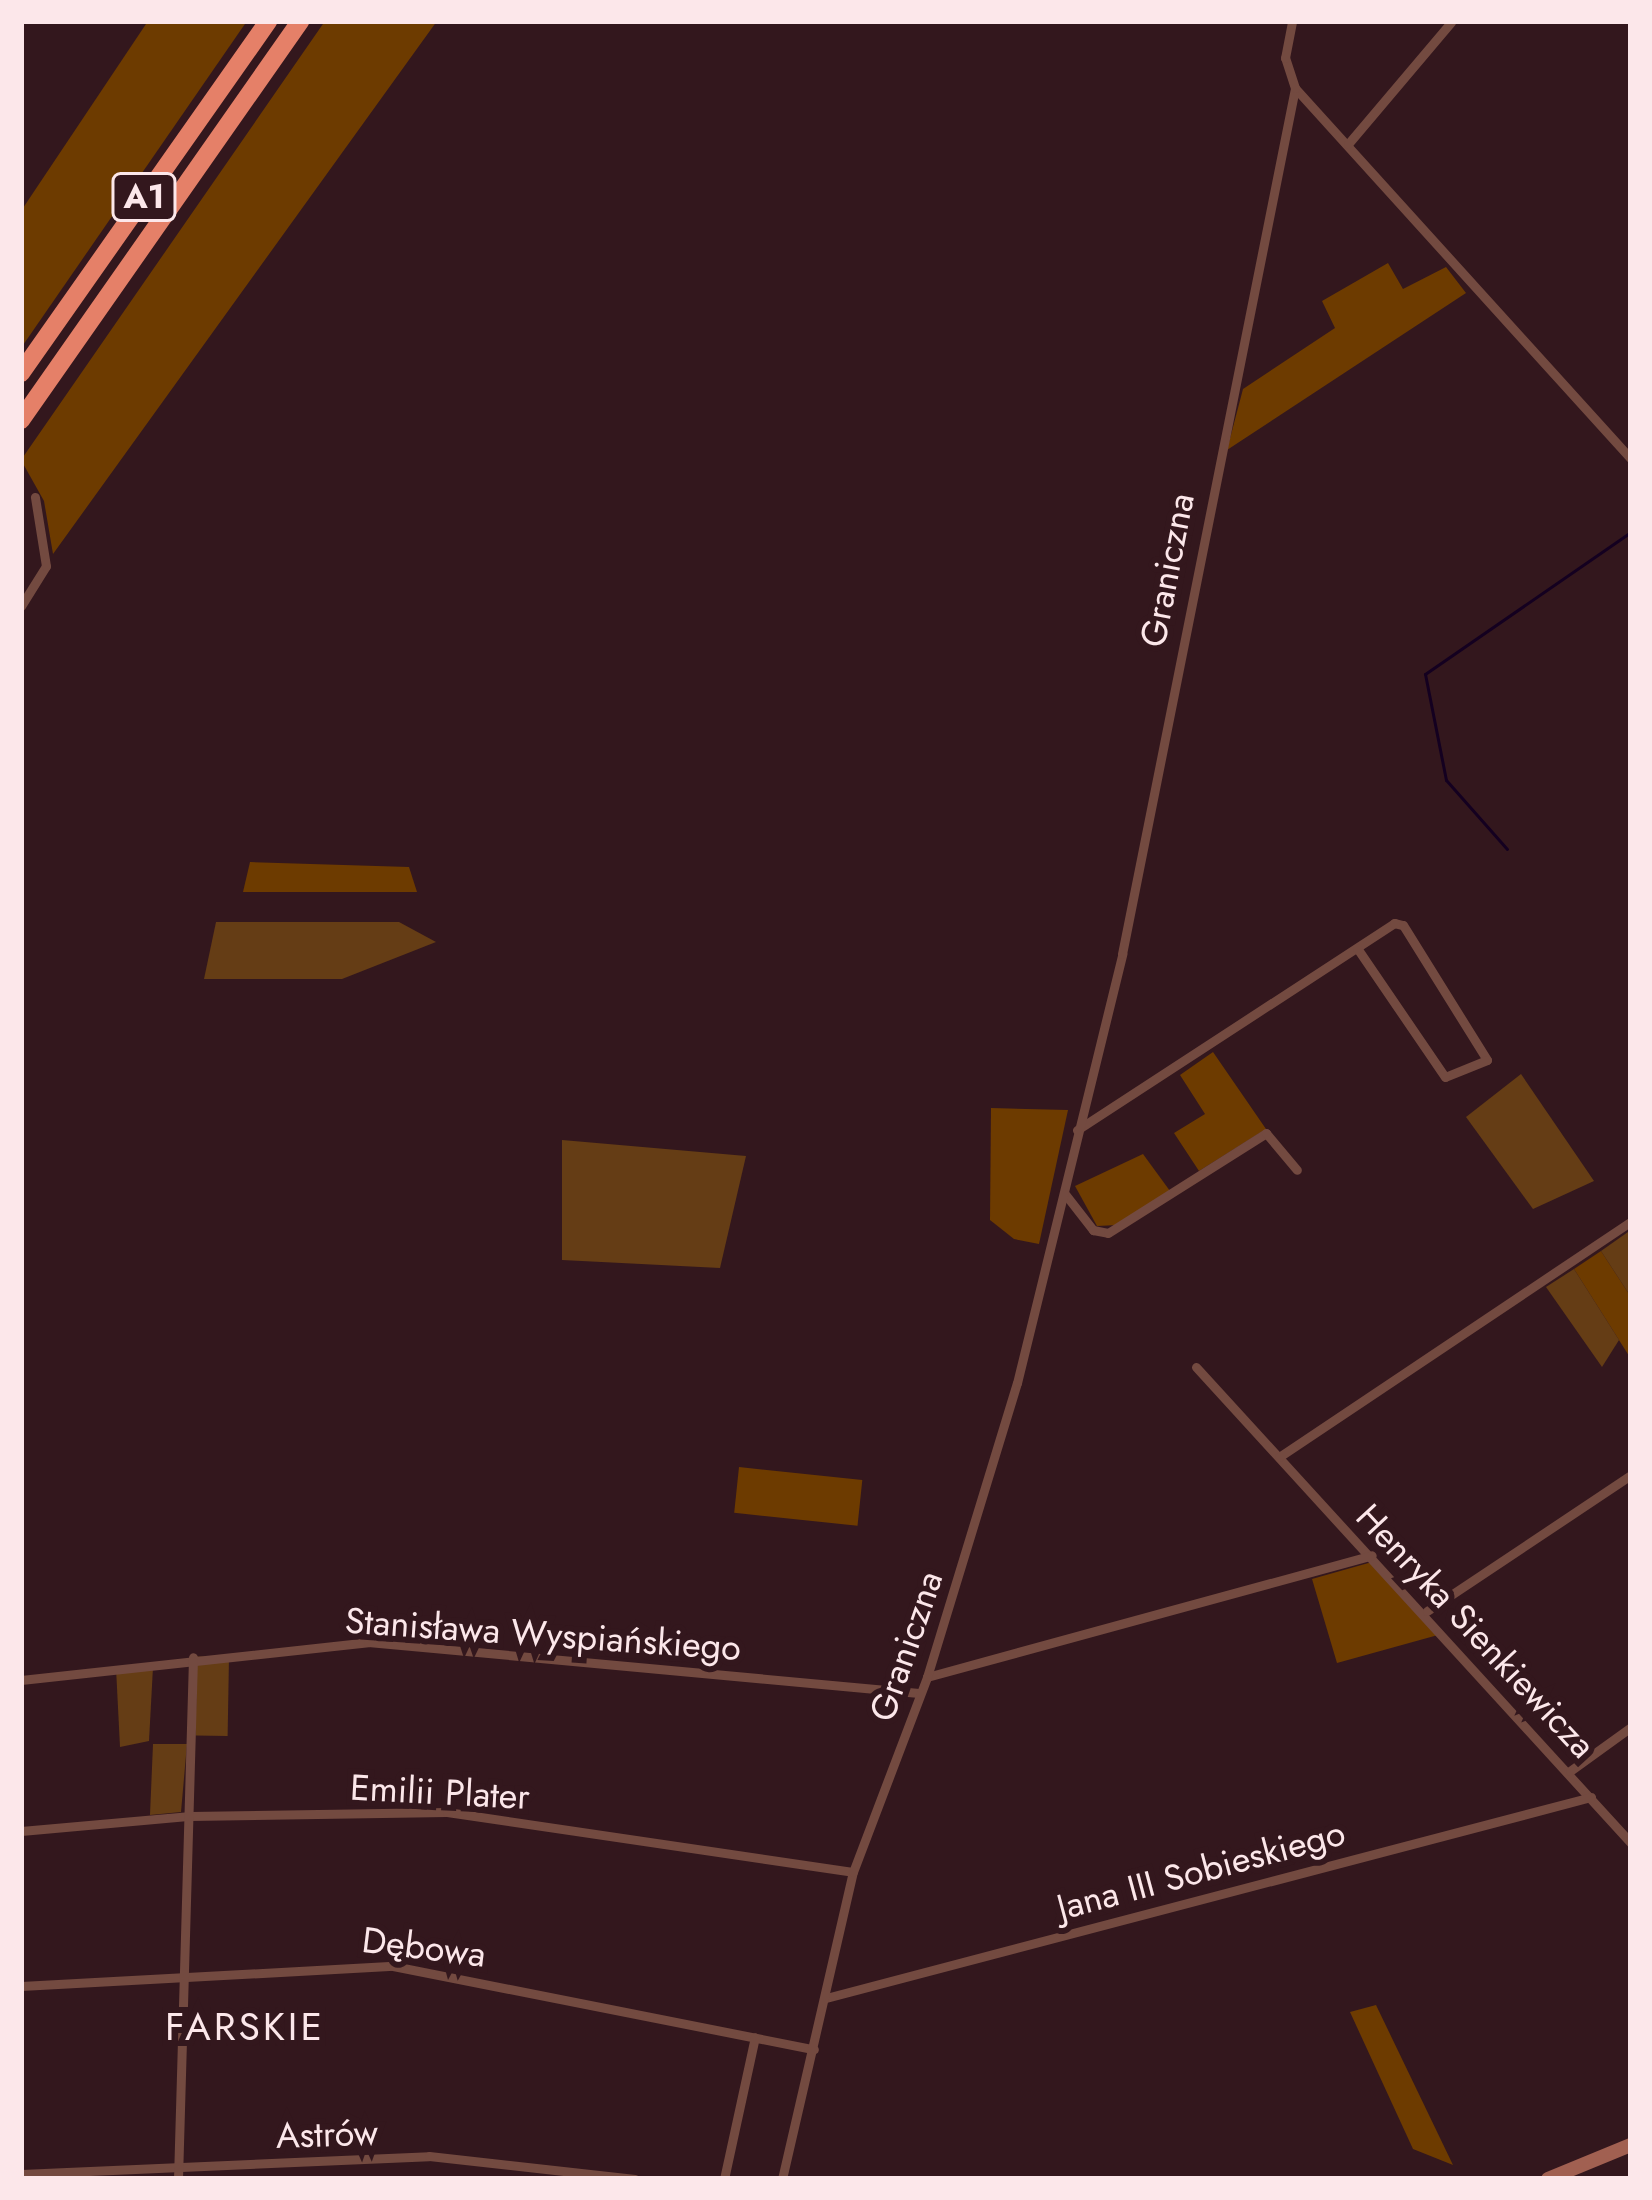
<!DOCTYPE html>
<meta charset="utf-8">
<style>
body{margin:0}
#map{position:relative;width:1652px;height:2200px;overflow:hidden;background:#33171d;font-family:Jost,sans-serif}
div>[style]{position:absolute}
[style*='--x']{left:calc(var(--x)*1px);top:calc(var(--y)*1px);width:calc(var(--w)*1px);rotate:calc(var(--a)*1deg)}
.green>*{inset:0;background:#6d3b00;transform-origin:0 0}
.forest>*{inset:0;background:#653d15;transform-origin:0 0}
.stream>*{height:3px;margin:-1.5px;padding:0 1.5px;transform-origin:1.5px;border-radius:1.5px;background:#140020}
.street>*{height:9px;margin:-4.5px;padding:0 4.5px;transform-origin:4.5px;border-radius:4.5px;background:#734a40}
.secondary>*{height:14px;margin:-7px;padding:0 7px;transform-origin:7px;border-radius:7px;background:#a16051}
.highway>*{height:18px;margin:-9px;padding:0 9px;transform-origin:9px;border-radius:9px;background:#e58068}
span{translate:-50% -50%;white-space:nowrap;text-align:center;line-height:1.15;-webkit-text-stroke:12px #33171d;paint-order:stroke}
.shield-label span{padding:3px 9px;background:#33171d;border:3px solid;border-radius:9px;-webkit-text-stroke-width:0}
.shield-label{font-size:33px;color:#fce7ea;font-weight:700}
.street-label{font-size:36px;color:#fce7ea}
.neighbourhood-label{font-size:39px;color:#fce7ea;letter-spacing:3px}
.frame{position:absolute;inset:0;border:24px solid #fce7ea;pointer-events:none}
</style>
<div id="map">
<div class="green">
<i style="clip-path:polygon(148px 21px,247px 21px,21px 348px,21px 211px)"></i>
<i style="clip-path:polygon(325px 21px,437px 21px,53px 554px,44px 501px,21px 460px)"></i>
<i style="clip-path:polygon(1388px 263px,1403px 289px,1446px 267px,1466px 293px,1227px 450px,1243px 389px,1335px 328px,1322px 301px)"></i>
<i style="clip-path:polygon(250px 862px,409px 867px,417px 892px,243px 892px)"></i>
<i style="clip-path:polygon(1213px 1052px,1266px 1129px,1199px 1171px,1174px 1133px,1205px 1114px,1180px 1075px)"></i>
<i style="clip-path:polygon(991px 1108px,1068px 1110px,1039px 1244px,1014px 1239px,990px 1220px)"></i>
<i style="clip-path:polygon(1143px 1154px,1170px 1191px,1118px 1225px,1097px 1226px,1075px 1186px)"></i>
<i style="clip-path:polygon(1601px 1251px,1631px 1297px,1631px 1359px,1574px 1269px)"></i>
<i style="left:739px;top:1467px;width:124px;height:46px;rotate:6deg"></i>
<i style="clip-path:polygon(1372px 1562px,1438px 1635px,1337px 1663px,1312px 1579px)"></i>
<i style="clip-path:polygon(1376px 2005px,1453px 2165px,1413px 2149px,1350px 2012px)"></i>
</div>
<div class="forest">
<i style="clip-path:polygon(216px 922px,399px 922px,436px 942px,342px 979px,204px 979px)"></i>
<i style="clip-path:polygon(1521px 1074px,1594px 1181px,1533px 1209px,1466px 1117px)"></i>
<i style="clip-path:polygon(562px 1140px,746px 1156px,720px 1268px,562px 1260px)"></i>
<i style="clip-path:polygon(1628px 1232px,1631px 1236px,1631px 1297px,1601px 1251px)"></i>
<i style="clip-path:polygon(1574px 1269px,1619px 1340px,1602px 1367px,1546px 1287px)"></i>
<i style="left:229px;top:1657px;width:79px;height:32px;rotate:91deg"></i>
<i style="clip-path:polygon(153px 1667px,149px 1741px,120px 1747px,116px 1668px)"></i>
<i style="clip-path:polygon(153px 1744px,187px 1744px,181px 1812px,150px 1815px)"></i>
</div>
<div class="stream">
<i style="--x:1507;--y:849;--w:92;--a:-131.5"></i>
<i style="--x:1446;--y:780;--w:108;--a:-101.2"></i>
<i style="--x:1425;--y:674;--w:250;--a:-34.6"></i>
</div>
<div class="street">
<i style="--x:1295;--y:88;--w:501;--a:47.83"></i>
<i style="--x:1348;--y:144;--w:160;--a:-49.8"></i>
<i style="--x:21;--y:606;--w:47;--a:-58"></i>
<i style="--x:46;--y:566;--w:70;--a:-99.1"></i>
<i style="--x:1077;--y:1130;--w:379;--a:-33.1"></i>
<i style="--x:1394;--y:923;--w:9;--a:13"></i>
<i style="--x:1403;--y:925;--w:159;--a:58.1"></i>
<i style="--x:1487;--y:1060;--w:45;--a:158"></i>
<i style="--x:1445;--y:1077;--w:156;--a:-124.3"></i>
<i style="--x:1065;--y:1194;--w:46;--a:52.1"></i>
<i style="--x:1093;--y:1230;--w:15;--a:11"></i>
<i style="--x:1108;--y:1233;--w:187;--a:-32.3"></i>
<i style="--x:1266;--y:1133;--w:48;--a:50"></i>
<i style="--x:1196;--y:1367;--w:645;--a:47.58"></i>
<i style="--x:1279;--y:1457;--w:424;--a:-33.8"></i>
<i style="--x:1427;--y:1611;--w:245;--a:-33.7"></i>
<i style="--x:927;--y:1677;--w:461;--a:-15.3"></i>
<i style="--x:21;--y:1680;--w:349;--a:-6.2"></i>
<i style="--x:368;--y:1642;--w:553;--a:5.29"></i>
<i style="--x:1570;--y:1771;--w:75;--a:-35.8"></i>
<i style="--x:21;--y:1831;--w:170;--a:-5.1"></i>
<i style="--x:190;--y:1816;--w:257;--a:-0.9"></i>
<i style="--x:447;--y:1812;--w:410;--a:8.4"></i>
<i style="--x:21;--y:1986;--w:373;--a:-3.1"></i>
<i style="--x:393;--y:1966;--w:429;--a:11.2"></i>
<i style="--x:826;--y:1998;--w:791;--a:-14.72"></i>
<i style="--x:21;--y:2174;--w:408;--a:-2.5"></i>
<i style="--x:429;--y:2156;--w:207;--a:6.4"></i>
<i style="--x:178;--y:2179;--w:522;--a:-88.35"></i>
<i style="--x:724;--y:2179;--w:145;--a:-77.7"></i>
<i style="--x:782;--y:2179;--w:315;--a:-77"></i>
<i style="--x:853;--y:1872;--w:209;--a:-69.2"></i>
<i style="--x:927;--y:1677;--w:307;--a:-73"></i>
<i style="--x:1017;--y:1383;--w:442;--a:-76.2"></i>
<i style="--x:1122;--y:954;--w:883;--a:-78.7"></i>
<i style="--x:1295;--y:88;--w:32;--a:-108"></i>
<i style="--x:1285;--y:58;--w:38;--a:-79"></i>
</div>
<div class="secondary">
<i style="--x:1548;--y:2179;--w:90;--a:-22.3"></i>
</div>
<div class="highway">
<i style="--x:21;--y:373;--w:430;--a:-54.9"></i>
<i style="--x:21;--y:420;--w:487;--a:-55"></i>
</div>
<div class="shield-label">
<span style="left:144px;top:197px">A1</span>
</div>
<div class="street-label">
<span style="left:1167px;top:570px;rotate:-79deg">Graniczna</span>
<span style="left:1476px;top:1631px;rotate:47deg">Henryka Sienkiewicza</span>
<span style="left:543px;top:1634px;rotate:4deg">Stanisława Wyspiańskiego</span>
<span style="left:906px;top:1646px;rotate:-71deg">Graniczna</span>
<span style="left:440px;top:1792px;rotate:3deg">Emilii Plater</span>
<span style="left:1201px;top:1870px;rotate:-15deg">Jana III Sobieskiego</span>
<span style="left:424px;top:1947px;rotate:7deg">Dębowa</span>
<span style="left:327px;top:2134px;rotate:-2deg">Astrów</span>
</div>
<div class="neighbourhood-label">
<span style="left:245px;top:2027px">FARSKIE</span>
</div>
<div class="frame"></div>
</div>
